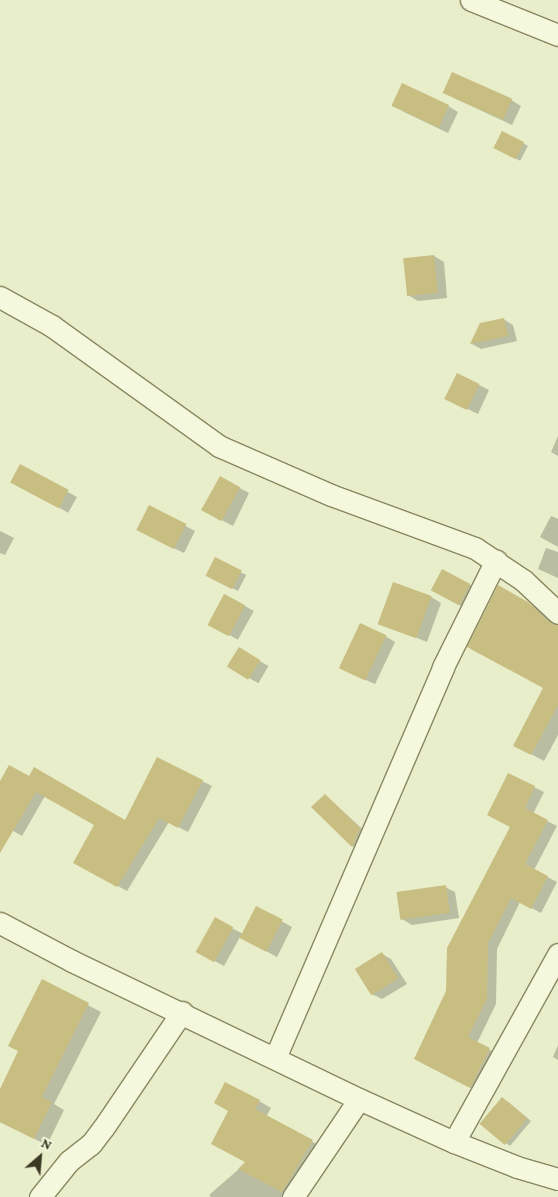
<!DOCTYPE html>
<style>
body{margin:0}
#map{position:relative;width:558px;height:1197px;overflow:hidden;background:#e8edca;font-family:"Crimson Pro",serif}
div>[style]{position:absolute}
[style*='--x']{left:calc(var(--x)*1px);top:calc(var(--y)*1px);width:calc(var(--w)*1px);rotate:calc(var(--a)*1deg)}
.shadow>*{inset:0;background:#0003;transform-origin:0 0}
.building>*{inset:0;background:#c9be82;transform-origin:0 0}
.roads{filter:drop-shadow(1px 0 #89875f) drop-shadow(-1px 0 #89875f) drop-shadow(0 1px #89875f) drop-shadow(0 -1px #89875f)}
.minor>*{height:21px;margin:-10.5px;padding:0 10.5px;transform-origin:10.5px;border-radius:10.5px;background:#f4f8dd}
span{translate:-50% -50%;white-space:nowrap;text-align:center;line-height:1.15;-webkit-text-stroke:4px #f1f5da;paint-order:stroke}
.north{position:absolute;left:15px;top:1132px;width:50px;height:50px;-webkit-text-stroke:4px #f1f5da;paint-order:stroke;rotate:27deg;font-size:14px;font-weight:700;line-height:20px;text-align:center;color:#3a3822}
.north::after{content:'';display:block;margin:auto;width:18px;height:22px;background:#3a3822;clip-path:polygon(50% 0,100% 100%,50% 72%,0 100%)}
</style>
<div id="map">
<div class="shadow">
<i style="clip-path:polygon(454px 98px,511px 100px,521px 106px,512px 125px)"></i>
<i style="clip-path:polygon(448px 106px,458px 112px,448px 133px,402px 111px)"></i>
<i style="left:503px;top:133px;width:28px;height:17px;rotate:27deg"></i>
<i style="clip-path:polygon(434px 256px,444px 262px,447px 298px,418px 301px,408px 295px)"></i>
<i style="clip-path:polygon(503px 319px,513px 325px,517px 341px,481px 349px,472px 344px,481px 324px)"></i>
<i style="clip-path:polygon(479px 385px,489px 390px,478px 414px,457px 404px)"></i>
<i style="clip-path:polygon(558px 436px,558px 456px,551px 452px)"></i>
<i style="left:21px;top:466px;width:64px;height:18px;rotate:29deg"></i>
<i style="clip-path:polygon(221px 478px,249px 493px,233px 526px,214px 516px)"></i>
<i style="clip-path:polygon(149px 507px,195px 531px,184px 553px,147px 535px)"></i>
<i style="clip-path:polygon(551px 516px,558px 519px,558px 547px,540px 537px)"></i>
<i style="clip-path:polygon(0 531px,14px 538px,5px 555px,0 553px)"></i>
<i style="clip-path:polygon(546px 548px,558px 552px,558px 578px,538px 569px)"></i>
<i style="left:215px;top:559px;width:35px;height:18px;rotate:27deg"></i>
<i style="left:443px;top:570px;width:35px;height:23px;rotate:29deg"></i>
<i style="clip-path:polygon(498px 587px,540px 610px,558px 627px,558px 735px,544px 761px,527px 752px,545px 688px)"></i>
<i style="left:225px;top:595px;width:33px;height:33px;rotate:29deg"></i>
<i style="clip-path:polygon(431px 597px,441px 603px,427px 642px,380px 623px)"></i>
<i style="clip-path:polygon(385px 636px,395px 642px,375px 684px,350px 673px)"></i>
<i style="left:239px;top:649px;width:34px;height:20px;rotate:30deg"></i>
<i style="clip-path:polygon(509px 775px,544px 792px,533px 814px,557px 826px,534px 870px,557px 882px,541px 913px,520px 902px,497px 949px,496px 1004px,477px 1043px,499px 1055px,479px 1092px,424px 1064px,447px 992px,512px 827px)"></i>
<i style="clip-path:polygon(29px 777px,126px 822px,202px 781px,212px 786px,188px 832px,169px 822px,127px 891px,74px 862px,95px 825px,45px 796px,22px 836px,0 823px,0 784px)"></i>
<i style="clip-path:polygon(325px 795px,369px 835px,362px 851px,352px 846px)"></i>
<i style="clip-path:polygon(445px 887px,455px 892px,459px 918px,412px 925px,402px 919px)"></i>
<i style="clip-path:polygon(257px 908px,292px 927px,277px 957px,240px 937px,224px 966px,198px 952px,215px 919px,243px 934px)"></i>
<i style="clip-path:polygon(382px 954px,391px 959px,407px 984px,382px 999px,372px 994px)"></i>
<i style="clip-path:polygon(42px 981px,101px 1012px,54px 1104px,64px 1110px,47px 1145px,0 1122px,0 1092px,20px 1051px)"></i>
<i style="clip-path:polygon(558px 1045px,558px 1060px,553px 1057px)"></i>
<i style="clip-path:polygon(259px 1101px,271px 1108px,266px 1117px,324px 1148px,284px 1197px,211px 1197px,209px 1195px,247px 1162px,230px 1111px)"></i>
<i style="clip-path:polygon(507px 1101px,531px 1121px,510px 1146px,506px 1143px)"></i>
</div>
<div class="building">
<i style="left:452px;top:72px;width:66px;height:23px;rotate:24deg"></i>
<i style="left:402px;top:83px;width:52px;height:25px;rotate:25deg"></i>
<i style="left:502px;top:131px;width:25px;height:19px;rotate:27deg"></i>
<i style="left:434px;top:255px;width:38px;height:31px;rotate:84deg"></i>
<i style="clip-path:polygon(504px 318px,508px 336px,470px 344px,480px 323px)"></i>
<i style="left:457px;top:373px;width:25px;height:29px;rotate:26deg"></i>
<i style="left:20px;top:464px;width:55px;height:21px;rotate:28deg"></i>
<i style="left:220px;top:476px;width:23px;height:39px;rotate:29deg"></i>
<i style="left:149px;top:505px;width:42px;height:28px;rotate:27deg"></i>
<i style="left:215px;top:557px;width:30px;height:21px;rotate:27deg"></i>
<i style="left:442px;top:569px;width:32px;height:24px;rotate:28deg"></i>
<i style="left:393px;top:582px;width:41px;height:45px;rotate:20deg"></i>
<i style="clip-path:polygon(498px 585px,528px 602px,549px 622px,558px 625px,558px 705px,531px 755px,513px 746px,543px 688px,467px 647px)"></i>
<i style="left:224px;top:594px;width:24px;height:35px;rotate:28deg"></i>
<i style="left:360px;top:623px;width:29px;height:50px;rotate:25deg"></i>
<i style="left:239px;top:647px;width:25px;height:23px;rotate:32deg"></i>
<i style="clip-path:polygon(157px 757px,203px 780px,178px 828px,159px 818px,117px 887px,73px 863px,94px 825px,36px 792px,0 853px,0 781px,9px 765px,29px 776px,34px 767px,125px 820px)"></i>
<i style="clip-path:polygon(508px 773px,535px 786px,525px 808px,548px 820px,525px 864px,548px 876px,531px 909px,511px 898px,488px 943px,487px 999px,468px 1037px,490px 1048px,470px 1088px,414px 1059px,446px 991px,447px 948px,510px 827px,487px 815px)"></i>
<i style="clip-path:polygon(325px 794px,360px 828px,352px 847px,311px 807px)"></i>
<i style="left:446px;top:885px;width:28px;height:50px;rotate:82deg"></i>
<i style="left:256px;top:906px;width:30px;height:36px;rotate:27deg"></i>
<i style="left:215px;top:917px;width:21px;height:40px;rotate:29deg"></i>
<i style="left:382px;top:952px;width:31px;height:32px;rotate:58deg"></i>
<i style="clip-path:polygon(42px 979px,89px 1003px,42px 1097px,52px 1102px,34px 1139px,0 1122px,0 1089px,18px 1051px,8px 1046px)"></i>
<i style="clip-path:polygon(225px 1082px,260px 1100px,255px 1109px,313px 1140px,282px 1192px,238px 1169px,245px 1162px,211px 1144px,228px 1111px,214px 1103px)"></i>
<i style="left:502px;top:1097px;width:33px;height:35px;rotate:40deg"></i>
</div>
<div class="roads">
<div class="minor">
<i style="--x:471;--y:0;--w:94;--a:21.9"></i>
<i style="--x:0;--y:297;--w:60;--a:29.1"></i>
<i style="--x:52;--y:326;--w:206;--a:35.7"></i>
<i style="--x:219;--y:446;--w:122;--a:23.6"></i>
<i style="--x:331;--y:495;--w:153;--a:20.2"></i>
<i style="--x:475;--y:548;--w:58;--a:33.7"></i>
<i style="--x:523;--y:580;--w:48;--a:43.3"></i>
<i style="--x:0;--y:923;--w:81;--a:27.8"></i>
<i style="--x:72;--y:961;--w:318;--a:25.7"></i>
<i style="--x:359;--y:1099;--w:104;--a:24.4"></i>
<i style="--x:454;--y:1142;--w:68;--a:21.6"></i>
<i style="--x:517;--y:1167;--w:43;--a:16.3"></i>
<i style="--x:275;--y:1058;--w:426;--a:-66.7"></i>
<i style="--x:443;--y:667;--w:119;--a:-63.6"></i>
<i style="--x:454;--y:1142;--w:215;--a:-61"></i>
<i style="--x:40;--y:1197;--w:46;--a:-51.1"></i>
<i style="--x:69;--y:1161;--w:28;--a:-38"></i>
<i style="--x:91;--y:1144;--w:21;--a:-53"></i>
<i style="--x:104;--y:1127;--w:139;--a:-55.9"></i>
<i style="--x:293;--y:1197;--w:118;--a:-56"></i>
</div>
</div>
<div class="north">N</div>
</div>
